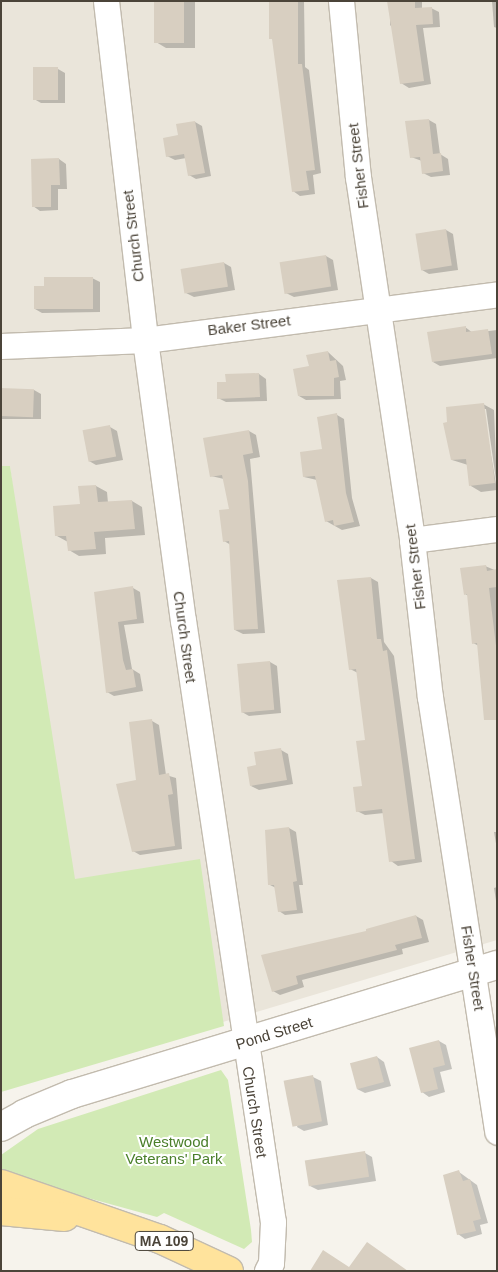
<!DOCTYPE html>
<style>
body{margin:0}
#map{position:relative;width:498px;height:1272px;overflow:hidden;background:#f6f3ec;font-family:Arial,sans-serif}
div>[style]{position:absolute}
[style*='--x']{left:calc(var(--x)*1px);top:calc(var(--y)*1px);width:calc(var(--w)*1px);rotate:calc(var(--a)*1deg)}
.residential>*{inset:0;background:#eae5da}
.green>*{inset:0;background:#d2eab5}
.shadow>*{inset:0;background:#0003}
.building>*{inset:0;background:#d8cfc1;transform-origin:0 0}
.roads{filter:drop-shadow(1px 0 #c2bbae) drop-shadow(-1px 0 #c2bbae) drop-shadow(0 1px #c2bbae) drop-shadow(0 -1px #c2bbae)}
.minor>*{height:25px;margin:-12.5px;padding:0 12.5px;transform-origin:12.5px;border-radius:12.5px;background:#fff}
.tertiary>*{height:28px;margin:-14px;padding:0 14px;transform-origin:14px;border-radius:14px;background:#fff}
.primary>*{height:28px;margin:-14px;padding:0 14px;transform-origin:14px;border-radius:14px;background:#ffe39c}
span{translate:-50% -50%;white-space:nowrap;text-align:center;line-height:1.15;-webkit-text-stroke:4px #fff;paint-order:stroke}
.shield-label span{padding:1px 4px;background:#fff;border:1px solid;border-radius:4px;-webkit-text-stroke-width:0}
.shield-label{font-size:14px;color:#4b4439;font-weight:700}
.street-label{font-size:15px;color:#4b4439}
.park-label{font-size:15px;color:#4a7f2a}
.frame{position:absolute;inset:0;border:2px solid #4b4439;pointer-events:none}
</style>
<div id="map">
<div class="residential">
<i style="clip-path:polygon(1px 1px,497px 1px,497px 940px,223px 1022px,201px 885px,67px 901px,10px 466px,1px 466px)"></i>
</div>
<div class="green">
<i style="clip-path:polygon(1px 466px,10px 466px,75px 879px,200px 859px,224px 1026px,1px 1092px)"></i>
<i style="clip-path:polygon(221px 1070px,228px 1080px,251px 1230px,252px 1242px,244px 1249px,164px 1213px,157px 1217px,1px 1174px,1px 1155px,38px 1129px)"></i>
</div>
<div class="shadow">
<i style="clip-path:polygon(155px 1px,195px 1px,195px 48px,166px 48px,156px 42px)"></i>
<i style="clip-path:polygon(270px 1px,304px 1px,305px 67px,309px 70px,321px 173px,313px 175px,315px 194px,300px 196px,293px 191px,274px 40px,270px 38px)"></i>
<i style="clip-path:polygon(390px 1px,422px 1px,422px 9px,431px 8px,439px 12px,440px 27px,423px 28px,431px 84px,409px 88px,401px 83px,393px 28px,390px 25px)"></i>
<i style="clip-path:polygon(492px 1px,497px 1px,497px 28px,494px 27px)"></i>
<i style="clip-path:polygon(58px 69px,65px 73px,65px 103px,41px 103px,34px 99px)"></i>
<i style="clip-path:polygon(429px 120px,436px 124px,440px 154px,448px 159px,450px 175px,431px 177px,423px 173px,422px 161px,411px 157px)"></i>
<i style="clip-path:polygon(195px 122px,202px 126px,211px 176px,196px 179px,189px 175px,186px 158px,175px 160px,167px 156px,180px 136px)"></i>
<i style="clip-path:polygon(59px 159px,66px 164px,67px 189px,58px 189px,58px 210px,40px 211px,33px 206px)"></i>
<i style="clip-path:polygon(446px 230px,453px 234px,458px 270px,429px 274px,422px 270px)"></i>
<i style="clip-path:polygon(326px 256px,333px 260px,338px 290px,294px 297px,286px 293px)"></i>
<i style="clip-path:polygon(224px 263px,231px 267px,235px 290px,194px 297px,186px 293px)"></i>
<i style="clip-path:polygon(92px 278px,100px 282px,100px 312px,42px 313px,35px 309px,45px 288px)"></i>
<i style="clip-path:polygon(465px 327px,473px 333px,497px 330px,497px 358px,440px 366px,433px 362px)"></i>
<i style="clip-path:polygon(328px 352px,343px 366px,346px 380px,340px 381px,341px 399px,306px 400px,299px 396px)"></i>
<i style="clip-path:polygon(259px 374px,266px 379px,267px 401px,226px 402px,218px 398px,227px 383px)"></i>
<i style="clip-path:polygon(1px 390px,34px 390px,41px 394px,41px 419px,1px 419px)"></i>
<i style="clip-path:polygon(483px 404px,494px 410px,497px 487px,486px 409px,483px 409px,497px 490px,481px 492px,471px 486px,468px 465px,452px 460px)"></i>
<i style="clip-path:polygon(337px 415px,344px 419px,352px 498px,360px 526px,342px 530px,326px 521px,317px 480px,304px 477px,323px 450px)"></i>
<i style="clip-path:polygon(110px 427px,117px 431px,123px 460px,96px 465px,89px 461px)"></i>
<i style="clip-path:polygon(249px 431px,256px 435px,260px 457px,250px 459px,265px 633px,243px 634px,235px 630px,231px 545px,224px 541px,231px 510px,224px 479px,211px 476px)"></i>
<i style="clip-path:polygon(96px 486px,107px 492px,108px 503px,132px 501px,142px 507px,145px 535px,105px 538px,106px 554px,79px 556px,69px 550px,68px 542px,57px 536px,81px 505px,80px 487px)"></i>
<i style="clip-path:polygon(485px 566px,497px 571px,497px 710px,479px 646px,473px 643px,469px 596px,465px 594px)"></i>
<i style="clip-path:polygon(371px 578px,378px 582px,384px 642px,394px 656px,422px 862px,398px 866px,391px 861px,384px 813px,365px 815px,357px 811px,364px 787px,366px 741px,358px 673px,350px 669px)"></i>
<i style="clip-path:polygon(133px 588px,140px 592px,144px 623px,124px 625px,132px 669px,140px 674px,143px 691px,114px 696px,107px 692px,95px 593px)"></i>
<i style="clip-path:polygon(270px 662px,277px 666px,281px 713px,249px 716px,242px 712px)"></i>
<i style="clip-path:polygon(152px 721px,159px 725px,166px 775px,176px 778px,182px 849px,140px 855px,133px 851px,137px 781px)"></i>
<i style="clip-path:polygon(281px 750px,288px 754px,293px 784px,259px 790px,251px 786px)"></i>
<i style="clip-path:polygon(289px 828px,296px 832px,303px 885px,299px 885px,303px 913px,285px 915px,279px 911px,276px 888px,270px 885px,266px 832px)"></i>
<i style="clip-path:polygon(494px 832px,497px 832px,497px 849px)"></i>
<i style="clip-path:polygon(497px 887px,497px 907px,494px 888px)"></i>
<i style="clip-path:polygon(416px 916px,423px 920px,429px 942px,402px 949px,403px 954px,302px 980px,304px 987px,280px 995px,273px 991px,263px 956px,368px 932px)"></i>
<i style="clip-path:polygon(439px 1041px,446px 1045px,452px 1069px,440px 1072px,445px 1092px,429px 1097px,422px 1092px)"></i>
<i style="clip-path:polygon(377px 1057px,384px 1062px,391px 1086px,365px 1093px,357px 1089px)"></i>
<i style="clip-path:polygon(313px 1077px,321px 1081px,328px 1125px,304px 1131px,297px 1127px)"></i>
<i style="clip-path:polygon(365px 1153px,372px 1157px,376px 1181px,318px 1190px,310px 1186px)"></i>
<i style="clip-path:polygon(459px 1172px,477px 1185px,488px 1223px,480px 1225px,482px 1234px,465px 1239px,458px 1234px)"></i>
</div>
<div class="building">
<i style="left:154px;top:1px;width:30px;height:42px"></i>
<i style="clip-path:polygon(269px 1px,298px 1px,298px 64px,302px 64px,315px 170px,306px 171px,309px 190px,292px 192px,272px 39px,269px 39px)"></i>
<i style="clip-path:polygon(387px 1px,415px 1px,415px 8px,432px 7px,433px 24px,416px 25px,424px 81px,400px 84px)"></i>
<i style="left:33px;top:67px;width:25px;height:33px"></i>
<i style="clip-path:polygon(429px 119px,433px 154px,441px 153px,443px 171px,422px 174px,420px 157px,410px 158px,405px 121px)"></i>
<i style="clip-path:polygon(195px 121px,205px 173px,188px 176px,184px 154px,166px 157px,163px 138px,178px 135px,176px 124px)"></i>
<i style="clip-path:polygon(59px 158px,60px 185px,51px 185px,51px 207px,32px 207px,31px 159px)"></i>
<i style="left:446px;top:229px;width:37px;height:31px;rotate:81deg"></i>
<i style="left:326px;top:255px;width:32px;height:47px;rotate:81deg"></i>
<i style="left:224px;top:262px;width:25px;height:44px;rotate:81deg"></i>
<i style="clip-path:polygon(44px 277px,93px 277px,93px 309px,34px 309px,34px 286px,44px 286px)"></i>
<i style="clip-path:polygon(466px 326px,466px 332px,488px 329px,492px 354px,432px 362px,427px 332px)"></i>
<i style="clip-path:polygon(328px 351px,330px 361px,336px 360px,339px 377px,334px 378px,334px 396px,298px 396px,293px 369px,309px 366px,306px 355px)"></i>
<i style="clip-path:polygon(259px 373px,260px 397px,217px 399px,217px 382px,226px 382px,225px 374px)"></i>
<i style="left:1px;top:388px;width:33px;height:28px;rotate:2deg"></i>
<i style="clip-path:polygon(484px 403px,495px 483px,469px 486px,466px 459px,451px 460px,443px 423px,447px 422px,446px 407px)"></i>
<i style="clip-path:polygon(337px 413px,346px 493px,354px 522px,334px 526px,333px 520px,325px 522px,315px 476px,303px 477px,300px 452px,322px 449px,317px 417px)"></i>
<i style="left:110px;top:425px;width:32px;height:28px;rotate:79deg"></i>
<i style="clip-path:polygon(249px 430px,253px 453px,243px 455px,248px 481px,258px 629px,234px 630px,229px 541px,223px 542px,219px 510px,229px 509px,222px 475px,210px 477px,203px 438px)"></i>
<i style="clip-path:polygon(96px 485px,98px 502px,132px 500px,135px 529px,94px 532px,96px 549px,68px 551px,66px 536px,55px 536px,53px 506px,80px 504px,78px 486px)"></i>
<i style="clip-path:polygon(486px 565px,487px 571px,497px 569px,497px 587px,489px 588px,497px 654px,497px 720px,484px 720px,477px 643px,472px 644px,467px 594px,464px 595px,460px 568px)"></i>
<i style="clip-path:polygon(371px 577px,377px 639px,381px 639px,383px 651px,387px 650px,415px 859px,389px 862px,382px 809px,356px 812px,353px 787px,362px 786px,356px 741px,365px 740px,356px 669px,349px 670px,337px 580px)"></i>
<i style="clip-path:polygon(133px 586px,137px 619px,118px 622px,123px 660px,126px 670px,133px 669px,136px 687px,106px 693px,94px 592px)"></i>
<i style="left:270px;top:661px;width:49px;height:33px;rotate:85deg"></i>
<i style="clip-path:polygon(152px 719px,159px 775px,169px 773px,173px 794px,168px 795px,175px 846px,132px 852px,116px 784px,136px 780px,129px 722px)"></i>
<i style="clip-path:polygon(281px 748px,287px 780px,250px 786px,247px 767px,256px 765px,254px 752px)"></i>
<i style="clip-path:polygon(289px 827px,297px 881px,293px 882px,297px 910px,278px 912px,274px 885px,268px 885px,265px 830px)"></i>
<i style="clip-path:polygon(416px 915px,422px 938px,395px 945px,397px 950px,296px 976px,298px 984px,272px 992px,261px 955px,366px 931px,366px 929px)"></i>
<i style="clip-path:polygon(439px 1040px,445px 1065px,433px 1068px,438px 1089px,421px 1093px,409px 1048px)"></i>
<i style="left:377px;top:1056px;width:27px;height:28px;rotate:75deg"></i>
<i style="left:313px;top:1075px;width:47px;height:30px;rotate:79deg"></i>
<i style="left:365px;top:1151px;width:26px;height:61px;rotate:81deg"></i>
<i style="clip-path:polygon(459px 1170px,463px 1181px,470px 1179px,481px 1219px,473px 1221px,476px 1231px,457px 1235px,443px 1175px)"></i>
<i style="clip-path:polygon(367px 1242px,408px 1271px,310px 1271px,323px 1250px,349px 1267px)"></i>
</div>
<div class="roads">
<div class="minor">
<i style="--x:106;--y:1;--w:341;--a:83.4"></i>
<i style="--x:145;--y:340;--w:283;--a:82.3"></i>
<i style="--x:183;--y:620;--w:609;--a:81.5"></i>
<i style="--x:273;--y:1222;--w:41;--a:92.8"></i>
<i style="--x:271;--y:1263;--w:9;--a:117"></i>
<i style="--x:341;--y:1;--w:177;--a:84.5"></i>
<i style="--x:358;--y:177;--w:367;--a:81.5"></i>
<i style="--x:412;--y:540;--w:158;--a:83.5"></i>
<i style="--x:430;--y:697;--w:440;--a:81.2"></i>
<i style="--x:1;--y:346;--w:144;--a:-2.4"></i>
<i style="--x:145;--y:340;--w:355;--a:-7.4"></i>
<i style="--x:412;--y:540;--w:86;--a:-7.4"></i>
</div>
<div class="tertiary">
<i style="--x:1;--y:1127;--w:26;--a:-29"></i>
<i style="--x:24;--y:1114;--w:52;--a:-22.6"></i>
<i style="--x:72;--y:1094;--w:444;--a:-16.9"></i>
</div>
<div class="primary">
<i style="--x:1;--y:1184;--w:168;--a:19.1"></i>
<i style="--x:160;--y:1239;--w:76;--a:24.9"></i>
<i style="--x:1;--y:1211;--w:64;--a:5.4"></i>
</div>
</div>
<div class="shield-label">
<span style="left:164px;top:1241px">MA 109</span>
</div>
<div class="street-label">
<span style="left:358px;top:166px;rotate:-97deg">Fisher Street</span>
<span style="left:133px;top:236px;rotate:-97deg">Church Street</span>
<span style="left:249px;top:325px;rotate:-7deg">Baker Street</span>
<span style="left:415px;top:567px;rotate:-97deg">Fisher Street</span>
<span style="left:185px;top:637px;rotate:82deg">Church Street</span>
<span style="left:473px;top:968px;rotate:81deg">Fisher Street</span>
<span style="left:274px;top:1033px;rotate:-17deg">Pond Street</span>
<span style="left:255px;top:1112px;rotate:81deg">Church Street</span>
</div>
<div class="park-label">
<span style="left:174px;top:1150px">Westwood<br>Veterans' Park</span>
</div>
<div class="frame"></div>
</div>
